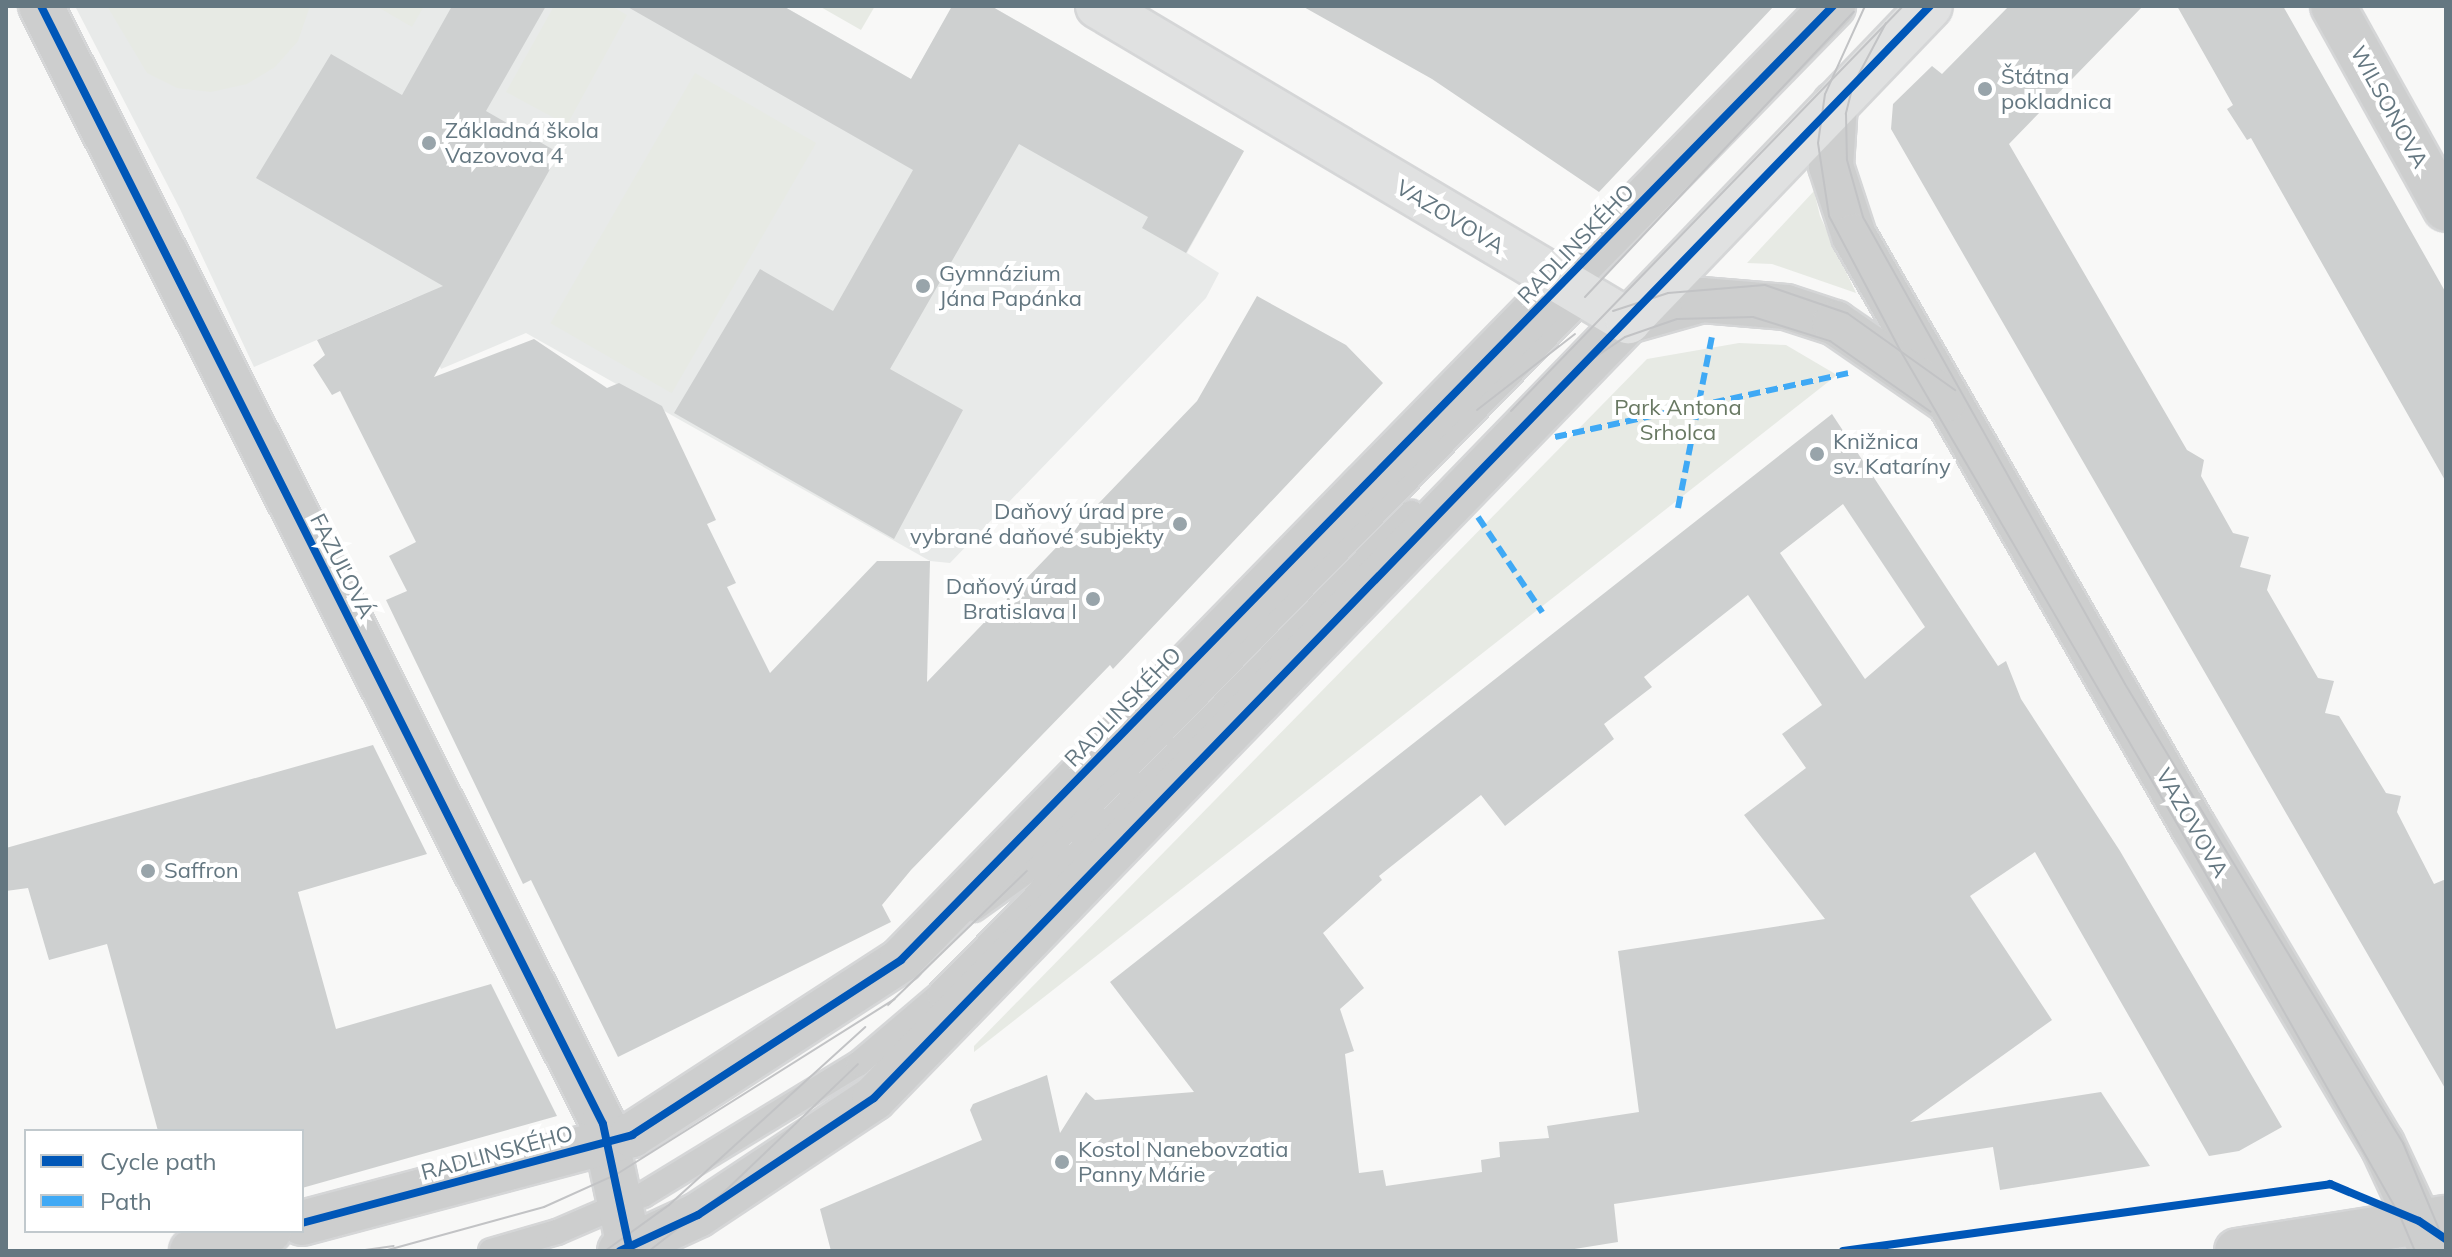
<!DOCTYPE html>
<meta charset="utf-8">
<style>
body{margin:0}
#map{position:relative;width:2452px;height:1257px;overflow:hidden;background:#f8f8f7;font-family:Mulish,sans-serif}
div>[style]{position:absolute}
[style*='--x']{left:calc(var(--x)*1px);top:calc(var(--y)*1px);width:calc(var(--w)*1px);rotate:calc(var(--a)*1deg)}
.built>*{inset:0;background:#e8eae9}
.green>*{inset:0;background:#e7eae4;transform-origin:0 0}
.building>*{inset:0;background:#ced0d0}
.roads{filter:drop-shadow(2px 0 #d5d6d7) drop-shadow(-2px 0 #d5d6d7) drop-shadow(0 2px #d5d6d7) drop-shadow(0 -2px #d5d6d7)}
.lane>*{height:24px;margin:-12px;padding:0 12px;transform-origin:12px;border-radius:12px;background:#cdcece}
.street>*{height:44px;margin:-22px;padding:0 22px;transform-origin:22px;border-radius:22px;background:#cdcece}
.secondary>*{height:44px;margin:-22px;padding:0 22px;transform-origin:22px;border-radius:22px;background:#e0e1e1}
.tram>*{height:2px;margin:-1px;padding:0 1px;transform-origin:1px;border-radius:1px;background:#c2c3c5}
.quiet>*{height:6px;margin-top:-3px;transform-origin:0;background:repeating-linear-gradient(90deg,#3fa9f5 0 12px,transparent 0 18px)}
.cycleway>*{height:8px;margin:-4px;padding:0 4px;transform-origin:4px;border-radius:4px;background:#0057b8}
.dots>*{width:22px;height:22px;translate:-50% -50%;box-sizing:border-box;border:4px solid #fff;border-radius:50%}
span{translate:-50% -50%;white-space:nowrap;text-align:center;line-height:1.15;-webkit-text-stroke:8px #fff;paint-order:stroke}
.poi-label{font-size:22px;color:#647781}
.left{translate:0 -50%;text-align:left}
.right{translate:-100% -50%;text-align:right}
.street-label{font-size:22px;color:#647781}
.park-label{font-size:22px;color:#697963}
.frame{position:absolute;inset:0;border:8px solid #647781;pointer-events:none}
.legend{position:absolute;left:24px;top:1129px;width:280px;height:104px;box-sizing:border-box;background:#fff;border:2px solid #c1c9cd;margin:0;padding:10px 14px;list-style:none;font-size:24px;color:#647781}
.legend li{display:flex;align-items:center;gap:16px;height:40px}
.legend b{width:40px;border:2px solid #c1c9cd}
</style>
<div id="map">
<div class="built">
<i style="clip-path:polygon(75px 6px,783px 6px,911px 79px,953px 6px,991px 6px,1244px 151px,1187px 253px,1219px 273px,1206px 298px,950px 563px,930px 561px,526px 333px,441px 369px,412px 299px,254px 367px,180px 209px)"></i>
</div>
<div class="green">
<i style="clip-path:polygon(107px 6px,310px 6px,298px 41px,275px 67px,247px 84px,211px 92px,177px 88px,147px 73px)"></i>
<i style="clip-path:polygon(376px 6px,424px 6px,412px 27px)"></i>
<i style="clip-path:polygon(554px 6px,611px 6px,627px 15px,567px 125px,506px 92px)"></i>
<i style="clip-path:polygon(819px 6px,875px 6px,861px 30px)"></i>
<i style="left:695px;top:73px;width:140px;height:289px;rotate:30deg"></i>
<i style="clip-path:polygon(1814px 191px,1820px 216px,1856px 293px,1772px 264px,1747px 263px)"></i>
<i style="clip-path:polygon(1739px 343px,1786px 345px,1837px 375px,974px 1052px,974px 1046px,1647px 359px)"></i>
</div>
<div class="building">
<i style="clip-path:polygon(452px 6px,546px 6px,486px 111px,559px 153px,434px 377px,534px 339px,607px 388px,619px 383px,662px 406px,716px 520px,707px 524px,736px 583px,727px 587px,770px 673px,877px 561px,930px 561px,927px 682px,1197px 401px,1257px 296px,1346px 345px,1383px 383px,1113px 669px,1110px 665px,911px 870px,882px 905px,891px 922px,618px 1057px,531px 880px,523px 884px,386px 600px,407px 591px,389px 556px,416px 542px,340px 391px,332px 395px,313px 365px,325px 355px,317px 340px,443px 286px,256px 178px,331px 54px,402px 95px)"></i>
<i style="clip-path:polygon(626px 6px,783px 6px,911px 79px,952px 6px,991px 6px,1244px 151px,1186px 253px,1142px 228px,1148px 217px,1019px 144px,890px 369px,963px 410px,894px 539px,674px 413px,760px 269px,833px 311px,913px 170px)"></i>
<i style="clip-path:polygon(1302px 6px,1774px 6px,1599px 192px,1432px 79px)"></i>
<i style="clip-path:polygon(2009px 6px,2143px 6px,2009px 144px,2187px 450px,2204px 460px,2201px 476px,2233px 533px,2249px 537px,2240px 567px,2271px 575px,2267px 590px,2318px 678px,2334px 681px,2325px 713px,2339px 716px,2386px 793px,2401px 796px,2397px 812px,2434px 884px,2446px 879px,2446px 1090px,1891px 129px,1893px 104px,1932px 66px,1942px 74px)"></i>
<i style="clip-path:polygon(2177px 6px,2283px 6px,2394px 201px,2446px 293px,2446px 482px,2251px 138px,2247px 140px,2227px 109px,2233px 105px)"></i>
<i style="clip-path:polygon(evenodd,1832px 414px,1998px 666px,2006px 661px,2021px 699px,2120px 851px,2282px 1127px,2239px 1151px,2209px 1156px,2035px 852px,1970px 896px,2052px 1020px,1910px 1122px,2101px 1092px,2150px 1166px,2000px 1190px,1993px 1147px,1614px 1204px,1618px 1242px,1562px 1251px,831px 1251px,820px 1209px,982px 1140px,970px 1110px,973px 1104px,1047px 1075px,1060px 1133px,1086px 1092px,1095px 1100px,1194px 1092px,1110px 982px,1832px 414px,1843px 504px,1925px 627px,1865px 679px,1780px 553px,1843px 504px,1832px 414px,1748px 595px,1822px 705px,1782px 734px,1806px 768px,1744px 815px,1825px 919px,1618px 951px,1639px 1112px,1547px 1126px,1549px 1138px,1499px 1142px,1500px 1157px,1481px 1160px,1482px 1172px,1386px 1186px,1383px 1170px,1359px 1173px,1345px 1054px,1354px 1051px,1340px 1009px,1364px 988px,1323px 933px,1382px 880px,1379px 876px,1481px 795px,1505px 826px,1614px 739px,1604px 724px,1652px 687px,1644px 677px,1748px 595px)"></i>
<i style="clip-path:polygon(373px 745px,427px 854px,298px 892px,336px 1029px,491px 984px,557px 1116px,302px 1188px,302px 1131px,158px 1131px,107px 944px,49px 960px,28px 888px,6px 891px,6px 848px)"></i>
</div>
<div class="roads">
<div class="lane">
<i style="--x:974;--y:909;--w:65;--a:-35.6"></i>
<i style="--x:1027;--y:871;--w:801;--a:-45.81"></i>
<i style="--x:491;--y:1251;--w:69;--a:-16.1"></i>
<i style="--x:557;--y:1232;--w:94;--a:-23.3"></i>
<i style="--x:643;--y:1195;--w:252;--a:-31.4"></i>
<i style="--x:858;--y:1064;--w:106;--a:-40.4"></i>
<i style="--x:939;--y:995;--w:675;--a:-45.6"></i>
</div>
<div class="street">
<i style="--x:41;--y:6;--w:1251;--a:63.31"></i>
<i style="--x:603;--y:1124;--w:130;--a:78"></i>
<i style="--x:2333;--y:6;--w:232;--a:60.9"></i>
<i style="--x:1835;--y:104;--w:62;--a:93.7"></i>
<i style="--x:1831;--y:166;--w:74;--a:71.8"></i>
<i style="--x:1854;--y:236;--w:683;--a:60.13"></i>
<i style="--x:2194;--y:828;--w:368;--a:59.3"></i>
<i style="--x:2382;--y:1144;--w:118;--a:65"></i>
<i style="--x:302;--y:1223;--w:342;--a:-14.9"></i>
<i style="--x:632;--y:1135;--w:321;--a:-33"></i>
<i style="--x:901;--y:960;--w:1334;--a:-45.67"></i>
<i style="--x:192;--y:1251;--w:80;--a:-14.6"></i>
<i style="--x:620;--y:1251;--w:86;--a:-24.8"></i>
<i style="--x:698;--y:1215;--w:211;--a:-33.6"></i>
<i style="--x:874;--y:1098;--w:1083;--a:-45.86"></i>
<i style="--x:1628;--y:321;--w:77;--a:-15.8"></i>
<i style="--x:1702;--y:300;--w:84;--a:4.8"></i>
<i style="--x:1786;--y:307;--w:52;--a:18.1"></i>
<i style="--x:1835;--y:323;--w:134;--a:34.6"></i>
<i style="--x:2237;--y:1251;--w:212;--a:-9"></i>
</div>
<div class="secondary">
<i style="--x:1098;--y:6;--w:617;--a:30.72"></i>
<i style="--x:1628;--y:321;--w:436;--a:-46.2"></i>
</div>
</div>
<div class="tram">
<i style="--x:1865;--y:6;--w:97;--a:114.4"></i>
<i style="--x:1825;--y:94;--w:49;--a:98.1"></i>
<i style="--x:1818;--y:143;--w:74;--a:81.4"></i>
<i style="--x:1829;--y:216;--w:152;--a:62.1"></i>
<i style="--x:1900;--y:350;--w:561;--a:59.68"></i>
<i style="--x:2183;--y:834;--w:439;--a:60.4"></i>
<i style="--x:2400;--y:1216;--w:38;--a:67"></i>
<i style="--x:1886;--y:23;--w:70;--a:118"></i>
<i style="--x:1853;--y:85;--w:30;--a:104"></i>
<i style="--x:1846;--y:114;--w:46;--a:88.8"></i>
<i style="--x:1847;--y:160;--w:59;--a:74.3"></i>
<i style="--x:1863;--y:217;--w:535;--a:60.71"></i>
<i style="--x:2125;--y:684;--w:537;--a:58.8"></i>
<i style="--x:2403;--y:1143;--w:112;--a:67.3"></i>
<i style="--x:1585;--y:297;--w:392;--a:-46.7"></i>
<i style="--x:1613;--y:311;--w:58;--a:-18.1"></i>
<i style="--x:1668;--y:293;--w:97;--a:-4.7"></i>
<i style="--x:1765;--y:285;--w:87;--a:18.9"></i>
<i style="--x:1847;--y:313;--w:133;--a:35.5"></i>
<i style="--x:1585;--y:364;--w:48;--a:-34"></i>
<i style="--x:1625;--y:337;--w:55;--a:-19.1"></i>
<i style="--x:1677;--y:319;--w:76;--a:-1.5"></i>
<i style="--x:1753;--y:317;--w:81;--a:17.3"></i>
<i style="--x:1830;--y:341;--w:123;--a:35.1"></i>
<i style="--x:1477;--y:410;--w:124;--a:-37.8"></i>
<i style="--x:1511;--y:411;--w:564;--a:-45.93"></i>
<i style="--x:888;--y:1005;--w:193;--a:-44"></i>
<i style="--x:358;--y:1251;--w:36;--a:-8"></i>
<i style="--x:384;--y:1251;--w:166;--a:-15.4"></i>
<i style="--x:544;--y:1207;--w:80;--a:-24.3"></i>
<i style="--x:617;--y:1174;--w:328;--a:-32.2"></i>
<i style="--x:605;--y:1251;--w:79;--a:-35.7"></i>
<i style="--x:669;--y:1205;--w:265;--a:-42.2"></i>
<i style="--x:649;--y:1251;--w:93;--a:-38"></i>
<i style="--x:722;--y:1194;--w:188;--a:-43.7"></i>
</div>
<div class="quiet">
<i style="--x:1555;--y:437;--w:300;--a:-12.3"></i>
<i style="--x:1678;--y:508;--w:175;--a:-78.8"></i>
<i style="--x:1478;--y:517;--w:115;--a:56"></i>
</div>
<div class="cycleway">
<i style="--x:41;--y:6;--w:1251;--a:63.31"></i>
<i style="--x:603;--y:1124;--w:130;--a:78"></i>
<i style="--x:302;--y:1223;--w:342;--a:-14.9"></i>
<i style="--x:632;--y:1135;--w:321;--a:-33"></i>
<i style="--x:901;--y:960;--w:1334;--a:-45.67"></i>
<i style="--x:620;--y:1251;--w:86;--a:-24.8"></i>
<i style="--x:698;--y:1215;--w:211;--a:-33.6"></i>
<i style="--x:874;--y:1098;--w:1519;--a:-45.96"></i>
<i style="--x:1843;--y:1251;--w:492;--a:-7.8"></i>
<i style="--x:2330;--y:1184;--w:96;--a:22.6"></i>
<i style="--x:2419;--y:1221;--w:32;--a:34"></i>
</div>
<div class="dots">
<i style="left:1985px;top:89px;background:#98a4aa"></i>
<i style="left:429px;top:143px;background:#98a4aa"></i>
<i style="left:923px;top:286px;background:#98a4aa"></i>
<i style="left:1817px;top:454px;background:#98a4aa"></i>
<i style="left:1180px;top:524px;background:#98a4aa"></i>
<i style="left:1093px;top:599px;background:#98a4aa"></i>
<i style="left:148px;top:871px;background:#98a4aa"></i>
<i style="left:1062px;top:1162px;background:#98a4aa"></i>
</div>
<div class="poi-label">
<span class="left" style="left:2001px;top:89px">Štátna<br>pokladnica</span>
<span class="left" style="left:445px;top:143px">Základná škola<br>Vazovova 4</span>
<span class="left" style="left:939px;top:286px">Gymnázium<br>Jána Papánka</span>
<span class="left" style="left:1833px;top:454px">Knižnica<br>sv. Kataríny</span>
<span class="right" style="left:1164px;top:524px">Daňový úrad pre<br>vybrané daňové subjekty</span>
<span class="right" style="left:1077px;top:599px">Daňový úrad<br>Bratislava I</span>
<span class="left" style="left:164px;top:871px">Saffron</span>
<span class="left" style="left:1078px;top:1162px">Kostol Nanebovzatia<br>Panny Márie</span>
</div>
<div class="street-label">
<span style="left:2389px;top:107px;rotate:61deg">WILSONOVA</span>
<span style="left:1450px;top:217px;rotate:31deg">VAZOVOVA</span>
<span style="left:1576px;top:244px;rotate:-46deg">RADLINSKÉHO</span>
<span style="left:342px;top:566px;rotate:63deg">FAZUĽOVÁ</span>
<span style="left:1123px;top:707px;rotate:-46deg">RADLINSKÉHO</span>
<span style="left:2192px;top:823px;rotate:60deg">VAZOVOVA</span>
<span style="left:497px;top:1153px;rotate:-15deg">RADLINSKÉHO</span>
</div>
<div class="park-label">
<span style="left:1678px;top:420px">Park Antona<br>Srholca</span>
</div>
<div class="frame"></div>
<ul class="legend">
<li><b style="height:10px;background:#0057b8"></b>Cycle path</li>
<li><b style="height:10px;background:#3fa9f5"></b>Path</li>
</ul>
</div>
